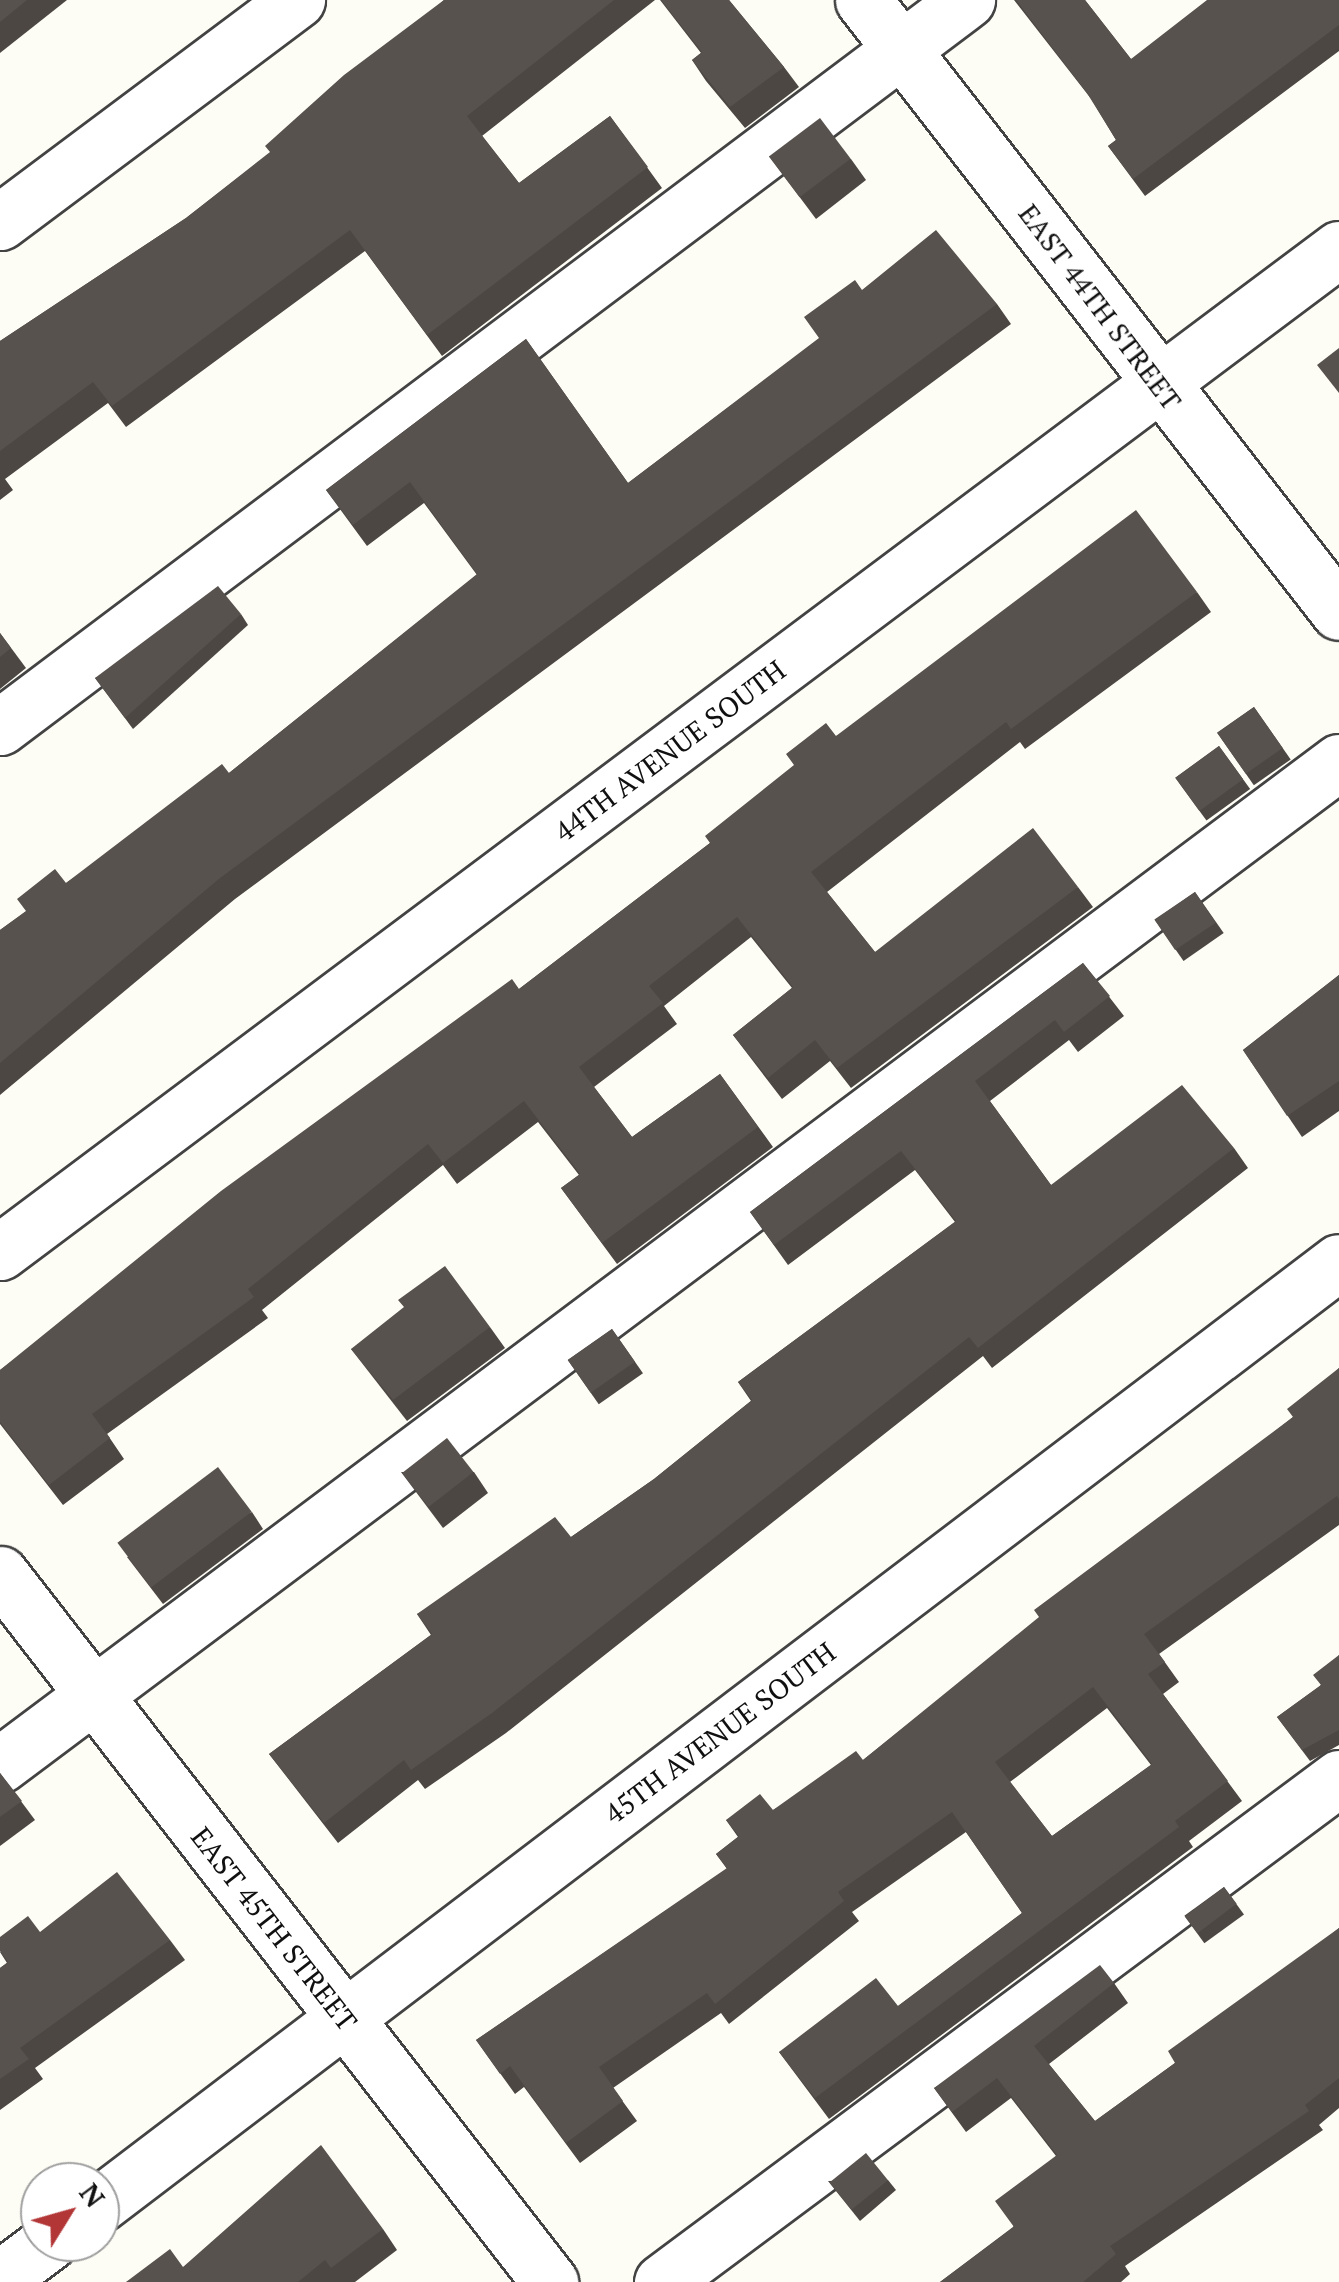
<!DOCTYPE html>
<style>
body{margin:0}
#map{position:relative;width:1339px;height:2282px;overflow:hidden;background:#fefdf5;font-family:"PT Serif",serif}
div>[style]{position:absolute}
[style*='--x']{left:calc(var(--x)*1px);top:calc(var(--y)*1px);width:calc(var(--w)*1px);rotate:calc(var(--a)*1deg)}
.roads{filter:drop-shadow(2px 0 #434343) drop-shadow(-2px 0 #434343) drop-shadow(0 2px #434343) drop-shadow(0 -2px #434343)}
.minor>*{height:55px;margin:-27.5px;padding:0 27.5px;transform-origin:27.5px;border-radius:27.5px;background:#fff}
.wall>*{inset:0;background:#4c4743;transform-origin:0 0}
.building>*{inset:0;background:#58524e;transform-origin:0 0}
span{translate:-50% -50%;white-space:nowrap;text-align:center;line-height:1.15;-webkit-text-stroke:10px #fff;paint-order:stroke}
.street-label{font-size:28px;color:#101010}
.north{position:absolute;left:20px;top:2162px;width:100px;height:100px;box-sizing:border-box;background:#fff;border:2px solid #9f9f9f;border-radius:50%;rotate:53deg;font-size:28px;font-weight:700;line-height:40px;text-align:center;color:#101010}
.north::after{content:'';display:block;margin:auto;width:35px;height:45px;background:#b33637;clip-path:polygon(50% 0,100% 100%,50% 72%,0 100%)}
</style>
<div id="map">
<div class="roads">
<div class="minor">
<i style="--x:863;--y:0;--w:775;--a:52.13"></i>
<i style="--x:0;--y:222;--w:371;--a:-36.8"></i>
<i style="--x:0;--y:727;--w:1210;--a:-36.94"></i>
<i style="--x:0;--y:1252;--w:1673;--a:-36.84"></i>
<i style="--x:0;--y:1574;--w:897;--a:52.16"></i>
<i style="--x:0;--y:1765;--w:1673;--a:-36.84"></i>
<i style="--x:100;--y:2204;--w:1556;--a:-37.25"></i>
<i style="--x:0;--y:2279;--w:61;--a:-37.1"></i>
<i style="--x:662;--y:2282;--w:844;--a:-36.67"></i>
</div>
</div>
<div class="wall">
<i style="clip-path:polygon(0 0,67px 0,0 53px)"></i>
<i style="clip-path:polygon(444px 0,655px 0,482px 136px,519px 183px,610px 116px,662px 188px,442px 356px,365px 251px,126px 427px,108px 403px,5px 479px,13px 490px,0 500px,0 341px,186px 218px,270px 153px)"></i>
<i style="clip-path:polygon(660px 0,729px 0,784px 67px,799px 87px,745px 128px,706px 81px,692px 60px,701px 53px)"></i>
<i style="clip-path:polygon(1014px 0,1085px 0,1131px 59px,1339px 0,1339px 51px,1145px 196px,1108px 146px,1116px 140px,1092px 100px)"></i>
<i style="clip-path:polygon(769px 156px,851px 159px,866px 180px,816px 219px)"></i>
<i style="clip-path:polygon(862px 290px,997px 304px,1011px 324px,235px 899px,0 1095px,0 930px,66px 883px,229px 773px,477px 575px,424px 503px,367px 546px,326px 490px,526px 339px,628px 483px,819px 339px)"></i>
<i style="clip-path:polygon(1197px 592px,1211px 612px,1025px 749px,1020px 742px,827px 892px,875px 952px,1078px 887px,1093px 907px,851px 1088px,830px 1061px,782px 1099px,733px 1035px,792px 988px,751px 937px,664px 1006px,677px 1024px,594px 1087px,632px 1137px,720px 1074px,773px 1147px,617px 1264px,561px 1188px,579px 1175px,538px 1122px,457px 1184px,443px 1165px,262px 1310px,268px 1318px,107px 1434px,124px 1459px,63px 1505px,0 1424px,0 1370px,519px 989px,710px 843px,836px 736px)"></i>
<i style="clip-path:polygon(241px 614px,248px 625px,133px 729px,95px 678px)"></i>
<i style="clip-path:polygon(0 633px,26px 668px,0 689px)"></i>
<i style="left:1254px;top:707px;width:64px;height:45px;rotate:55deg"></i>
<i style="left:1219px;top:746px;width:53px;height:54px;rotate:54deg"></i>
<i style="left:1195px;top:892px;width:50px;height:49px;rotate:55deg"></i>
<i style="clip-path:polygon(1083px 963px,1124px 1016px,1078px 1052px,1069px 1040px,990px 1101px,1051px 1185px,1234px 1148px,1248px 1168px,992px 1368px,983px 1356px,506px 1733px,425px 1789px,418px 1780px,338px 1843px,269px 1754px,431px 1635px,417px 1614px,571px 1537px,654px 1479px,751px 1401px,738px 1382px,955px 1222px,915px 1170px,788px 1265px,750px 1212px)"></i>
<i style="clip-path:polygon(1339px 975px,1339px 1111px,1302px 1137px,1243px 1050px)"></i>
<i style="clip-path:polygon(490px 1327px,505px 1348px,407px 1421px,351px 1349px)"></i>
<i style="left:612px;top:1329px;width:54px;height:54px;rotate:55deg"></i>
<i style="clip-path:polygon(evenodd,1339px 1368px,1339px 1525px,1159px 1654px,1179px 1682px,1163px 1694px,1242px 1801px,1189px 1841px,1193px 1847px,829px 2119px,779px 2052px,898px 2006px,1022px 1913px,966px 1832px,852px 1912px,859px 1921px,729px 2024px,721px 2013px,613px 2088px,637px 2121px,580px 2163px,524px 2087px,515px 2094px,476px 2040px,727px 1869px,716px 1854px,738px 1837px,726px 1820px,773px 1810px,863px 1760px,1293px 1417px,1339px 1368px,1107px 1708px,1151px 1765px,1052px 1836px,1010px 1782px,1107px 1708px)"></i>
<i style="clip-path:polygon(401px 1472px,474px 1472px,488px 1493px,443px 1528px)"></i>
<i style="clip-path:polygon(252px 1512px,263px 1529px,163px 1604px,127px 1557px)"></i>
<i style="clip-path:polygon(1339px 1655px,1339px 1745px,1310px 1761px,1277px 1717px,1320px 1686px)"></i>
<i style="clip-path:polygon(0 1773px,35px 1820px,0 1846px)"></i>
<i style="left:1224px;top:1887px;width:34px;height:49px;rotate:54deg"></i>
<i style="clip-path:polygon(1339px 1928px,1339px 2108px,1319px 2125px,1323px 2130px,1125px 2266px,1130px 2274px,1121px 2282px,940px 2282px,1013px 2227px,1056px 2156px,1011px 2098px,966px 2132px,934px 2088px,1114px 1983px,1128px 2003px,1049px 2064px,1095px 2121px,1175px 2063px)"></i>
<i style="clip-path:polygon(40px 1932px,170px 1940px,185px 1960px,35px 2068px,43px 2079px,0 2110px,0 1968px,7px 1963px,0 1952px)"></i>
<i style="clip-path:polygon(888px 2180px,896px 2190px,860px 2221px,828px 2181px)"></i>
<i style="clip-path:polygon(383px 2229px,397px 2250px,355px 2282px,126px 2282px,183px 2267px)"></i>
</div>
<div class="building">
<i style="clip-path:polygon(0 0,27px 0,0 22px)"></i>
<i style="clip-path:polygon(444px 0,614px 0,467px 116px,519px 183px,610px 116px,648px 167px,427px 335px,350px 230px,112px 406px,93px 382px,0 451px,0 341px,186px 218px,270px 152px,265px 146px,344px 75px)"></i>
<i style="clip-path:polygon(661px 0,729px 0,784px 67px,730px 107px,692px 60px,702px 52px)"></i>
<i style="clip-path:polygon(1016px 0,1085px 0,1131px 59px,1207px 0,1339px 0,1339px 25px,1133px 179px,1108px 146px,1116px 140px,1087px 93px)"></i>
<i style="left:820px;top:118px;width:51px;height:64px;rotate:53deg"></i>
<i style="clip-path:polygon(936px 230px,997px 304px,220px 878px,0 1063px,0 930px,26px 911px,17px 899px,55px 869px,66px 883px,222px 764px,229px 773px,477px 574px,410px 482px,353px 525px,326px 490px,526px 339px,628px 483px,819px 338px,804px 317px,855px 280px,862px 290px)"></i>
<i style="clip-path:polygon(1339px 348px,1339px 393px,1317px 365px)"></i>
<i style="clip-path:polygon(1136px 510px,1197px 592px,1011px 729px,1006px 722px,811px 872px,875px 952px,1033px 828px,1078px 887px,837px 1068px,815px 1040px,768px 1078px,733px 1035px,793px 987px,737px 917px,649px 986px,663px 1003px,579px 1067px,632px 1137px,720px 1074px,758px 1127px,602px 1243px,561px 1188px,580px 1174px,524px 1101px,443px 1163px,428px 1144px,248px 1289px,254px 1297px,92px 1414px,110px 1438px,49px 1485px,0 1422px,0 1370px,221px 1191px,512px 979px,519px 989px,710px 843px,705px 836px,794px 765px,786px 754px,826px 723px,836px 736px)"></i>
<i style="clip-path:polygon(218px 586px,241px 614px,125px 718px,95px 678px)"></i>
<i style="clip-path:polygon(0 633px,11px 648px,0 657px)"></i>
<i style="left:1254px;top:707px;width:50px;height:45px;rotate:55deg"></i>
<i style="left:1219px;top:746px;width:41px;height:54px;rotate:54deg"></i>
<i style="left:1195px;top:892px;width:37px;height:49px;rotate:56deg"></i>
<i style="clip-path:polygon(1083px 963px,1110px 996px,1064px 1032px,1055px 1020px,975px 1081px,1051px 1185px,1182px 1085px,1234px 1148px,978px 1348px,969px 1337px,492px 1713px,411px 1770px,404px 1760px,324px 1823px,269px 1754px,432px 1634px,417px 1614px,555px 1517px,571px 1537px,654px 1479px,752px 1400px,738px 1382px,956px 1221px,901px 1151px,774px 1245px,750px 1212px)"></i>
<i style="clip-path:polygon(1339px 975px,1339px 1081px,1287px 1116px,1243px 1050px)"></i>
<i style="clip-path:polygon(445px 1266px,490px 1327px,393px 1400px,351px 1349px,404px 1307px,398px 1300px)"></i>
<i style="left:612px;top:1329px;width:40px;height:54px;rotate:55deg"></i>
<i style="clip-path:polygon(evenodd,1339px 1368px,1339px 1499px,1337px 1496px,1144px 1634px,1165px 1662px,1148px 1674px,1228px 1781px,1175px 1821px,1179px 1827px,815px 2098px,779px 2052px,876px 1978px,898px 2006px,1022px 1913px,952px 1812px,838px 1892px,844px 1901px,715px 2004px,707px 1993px,599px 2067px,623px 2101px,566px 2143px,510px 2066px,500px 2074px,476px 2040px,727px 1868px,716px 1854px,739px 1836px,726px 1820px,760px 1794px,773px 1810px,856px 1751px,863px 1760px,1039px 1617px,1034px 1610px,1293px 1417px,1287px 1409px,1339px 1368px,1093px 1687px,1152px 1764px,1052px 1836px,995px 1762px,1093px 1687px)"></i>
<i style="left:447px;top:1438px;width:43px;height:57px;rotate:52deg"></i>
<i style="left:218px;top:1467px;width:56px;height:126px;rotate:53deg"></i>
<i style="clip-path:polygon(1339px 1655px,1339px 1730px,1302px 1750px,1277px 1717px,1321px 1685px,1313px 1675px)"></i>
<i style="clip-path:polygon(0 1773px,22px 1801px,0 1817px)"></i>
<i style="clip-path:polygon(117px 1872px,170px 1940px,20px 2048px,29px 2059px,0 2079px,0 1968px,8px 1962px,0 1951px,0 1937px,28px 1916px,40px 1932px)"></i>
<i style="left:1224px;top:1887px;width:21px;height:49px;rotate:53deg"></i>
<i style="clip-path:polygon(1339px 1928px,1339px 2078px,1305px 2105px,1309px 2111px,1110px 2246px,1116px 2254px,1083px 2282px,940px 2282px,1014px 2227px,995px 2201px,1057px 2155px,997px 2078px,952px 2112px,934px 2088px,1100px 1965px,1114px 1983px,1034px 2046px,1095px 2121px,1175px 2063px,1168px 2051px)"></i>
<i style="clip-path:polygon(321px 2145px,383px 2229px,331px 2268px,325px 2260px,298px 2282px,126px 2282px,170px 2249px,183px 2267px)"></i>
<i style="left:866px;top:2153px;width:35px;height:47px;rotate:51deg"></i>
</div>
<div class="street-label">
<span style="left:1100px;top:307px;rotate:53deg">EAST 44TH STREET</span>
<span style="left:670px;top:751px;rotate:-37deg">44TH AVENUE SOUTH</span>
<span style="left:720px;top:1733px;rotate:-37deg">45TH AVENUE SOUTH</span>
<span style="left:274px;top:1929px;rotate:52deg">EAST 45TH STREET</span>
</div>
<div class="north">N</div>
</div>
